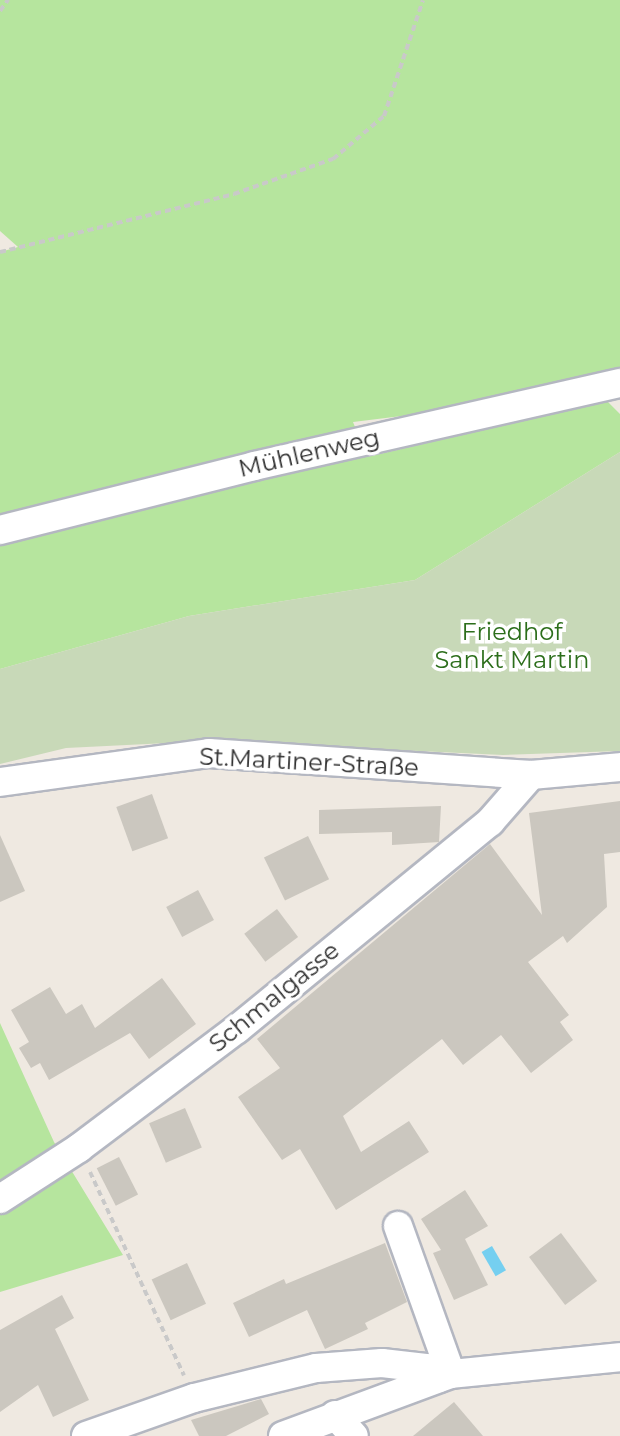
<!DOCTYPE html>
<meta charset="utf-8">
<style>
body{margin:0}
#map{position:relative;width:620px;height:1436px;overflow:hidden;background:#efe9e1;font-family:Montserrat,sans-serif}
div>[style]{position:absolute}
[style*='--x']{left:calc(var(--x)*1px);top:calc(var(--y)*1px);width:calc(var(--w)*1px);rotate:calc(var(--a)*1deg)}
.green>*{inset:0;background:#b6e59e}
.cemetery>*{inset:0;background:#c8d9b8}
.water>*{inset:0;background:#75cff0;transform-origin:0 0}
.building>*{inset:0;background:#cbc7bf;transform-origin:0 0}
.path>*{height:4px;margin-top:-2px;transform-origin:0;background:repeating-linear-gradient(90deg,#c9c9c9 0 6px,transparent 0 10px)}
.roads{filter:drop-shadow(2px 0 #b4b7c1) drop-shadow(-2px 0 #b4b7c1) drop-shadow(0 2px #b4b7c1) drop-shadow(0 -2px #b4b7c1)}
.minor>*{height:28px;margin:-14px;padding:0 14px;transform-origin:14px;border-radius:14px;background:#fff}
span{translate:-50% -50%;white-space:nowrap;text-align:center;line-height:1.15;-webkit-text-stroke:7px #fff;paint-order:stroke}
.street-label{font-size:24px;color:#2e2e2e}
.park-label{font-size:24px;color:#2c6e1b}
</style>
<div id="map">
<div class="green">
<i style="clip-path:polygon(0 0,620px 0,620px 371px,418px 414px,353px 422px,367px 457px,607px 401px,620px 414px,620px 452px,415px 580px,189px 616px,0 669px,0 252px,18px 247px,0 231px)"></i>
<i style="clip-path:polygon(0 1023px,54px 1142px,123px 1255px,0 1292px)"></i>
</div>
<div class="cemetery">
<i style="clip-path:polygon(620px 452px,620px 751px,503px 755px,208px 741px,66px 748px,0 764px,0 669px,189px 616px,415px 580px)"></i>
</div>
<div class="water">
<i style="left:492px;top:1246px;width:28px;height:12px;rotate:60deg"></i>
</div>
<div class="building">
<i style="left:152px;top:794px;width:47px;height:38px;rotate:70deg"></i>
<i style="clip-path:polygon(620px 801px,620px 852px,604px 854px,607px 907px,567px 943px,563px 936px,528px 962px,569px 1015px,560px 1022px,573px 1040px,531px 1073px,501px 1035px,463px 1065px,442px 1039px,343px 1116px,361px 1152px,409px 1121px,429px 1152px,336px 1210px,300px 1149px,282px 1160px,238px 1097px,280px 1068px,257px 1039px,490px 844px,542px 915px,529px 813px)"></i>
<i style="clip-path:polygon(441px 806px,439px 842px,392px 845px,392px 832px,319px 834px,319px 810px)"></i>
<i style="clip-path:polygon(0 835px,25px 891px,0 902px)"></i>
<i style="left:308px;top:836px;width:48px;height:49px;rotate:64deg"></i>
<i style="left:198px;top:890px;width:34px;height:36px;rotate:62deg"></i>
<i style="left:277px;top:909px;width:35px;height:41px;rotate:53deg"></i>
<i style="clip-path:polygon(162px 978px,196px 1024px,149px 1059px,130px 1033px,49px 1080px,40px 1063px,31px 1068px,19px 1048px,29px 1042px,11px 1010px,50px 987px,66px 1014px,82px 1004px,95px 1028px)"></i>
<i style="left:185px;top:1108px;width:43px;height:39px;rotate:67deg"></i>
<i style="left:119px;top:1157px;width:42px;height:25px;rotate:63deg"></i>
<i style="clip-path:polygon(465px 1190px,488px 1226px,465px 1239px,488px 1285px,454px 1300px,433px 1253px,441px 1250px,421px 1219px)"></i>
<i style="left:561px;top:1233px;width:60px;height:40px;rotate:53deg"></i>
<i style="clip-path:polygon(385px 1243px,407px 1302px,365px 1323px,368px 1329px,325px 1349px,307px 1310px,249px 1337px,233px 1303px,284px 1279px,286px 1284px)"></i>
<i style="left:187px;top:1263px;width:45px;height:39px;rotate:65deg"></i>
<i style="clip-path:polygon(62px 1295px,74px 1318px,55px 1329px,89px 1400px,53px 1417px,38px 1385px,0 1412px,0 1330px)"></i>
<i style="clip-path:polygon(261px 1399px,269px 1414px,226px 1436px,199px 1436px,191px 1420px)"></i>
<i style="clip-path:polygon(454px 1402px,483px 1436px,413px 1436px)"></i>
</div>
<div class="path">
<i style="--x:0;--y:11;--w:14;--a:-54"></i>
<i style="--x:0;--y:252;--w:241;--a:-13.9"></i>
<i style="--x:234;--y:194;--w:105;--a:-19.5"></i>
<i style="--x:333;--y:159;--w:67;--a:-40.1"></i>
<i style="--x:384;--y:116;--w:122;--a:-71.4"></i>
<i style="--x:90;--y:1172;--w:224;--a:65.2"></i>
</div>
<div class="roads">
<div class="minor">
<i style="--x:0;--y:530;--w:262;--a:-14.1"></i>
<i style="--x:254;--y:466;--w:375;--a:-12.8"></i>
<i style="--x:0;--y:782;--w:211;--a:-7.9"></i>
<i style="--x:209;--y:753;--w:323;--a:3.9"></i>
<i style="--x:531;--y:775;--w:89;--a:-5.1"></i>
<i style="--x:0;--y:1199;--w:94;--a:-32.8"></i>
<i style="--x:79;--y:1148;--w:198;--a:-37"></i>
<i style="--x:237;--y:1029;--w:327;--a:-39.3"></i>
<i style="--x:490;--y:822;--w:62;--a:-48.9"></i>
<i style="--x:398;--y:1226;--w:157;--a:70.3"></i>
<i style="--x:335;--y:1415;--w:28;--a:48"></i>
<i style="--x:86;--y:1436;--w:114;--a:-19.4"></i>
<i style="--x:194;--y:1398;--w:126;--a:-13.8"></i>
<i style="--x:316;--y:1368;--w:66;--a:-4.3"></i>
<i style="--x:382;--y:1363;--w:44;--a:6.5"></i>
<i style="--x:426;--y:1368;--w:16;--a:40"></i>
<i style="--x:283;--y:1436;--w:179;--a:-20.3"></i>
<i style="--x:451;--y:1374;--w:170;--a:-5.7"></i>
</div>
</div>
<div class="street-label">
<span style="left:309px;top:453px;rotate:-13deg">Mühlenweg</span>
<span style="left:309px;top:762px;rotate:3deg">St.Martiner-Straße</span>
<span style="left:274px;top:997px;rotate:-39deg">Schmalgasse</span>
</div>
<div class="park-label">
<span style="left:512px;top:646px">Friedhof<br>Sankt Martin</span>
</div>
</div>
